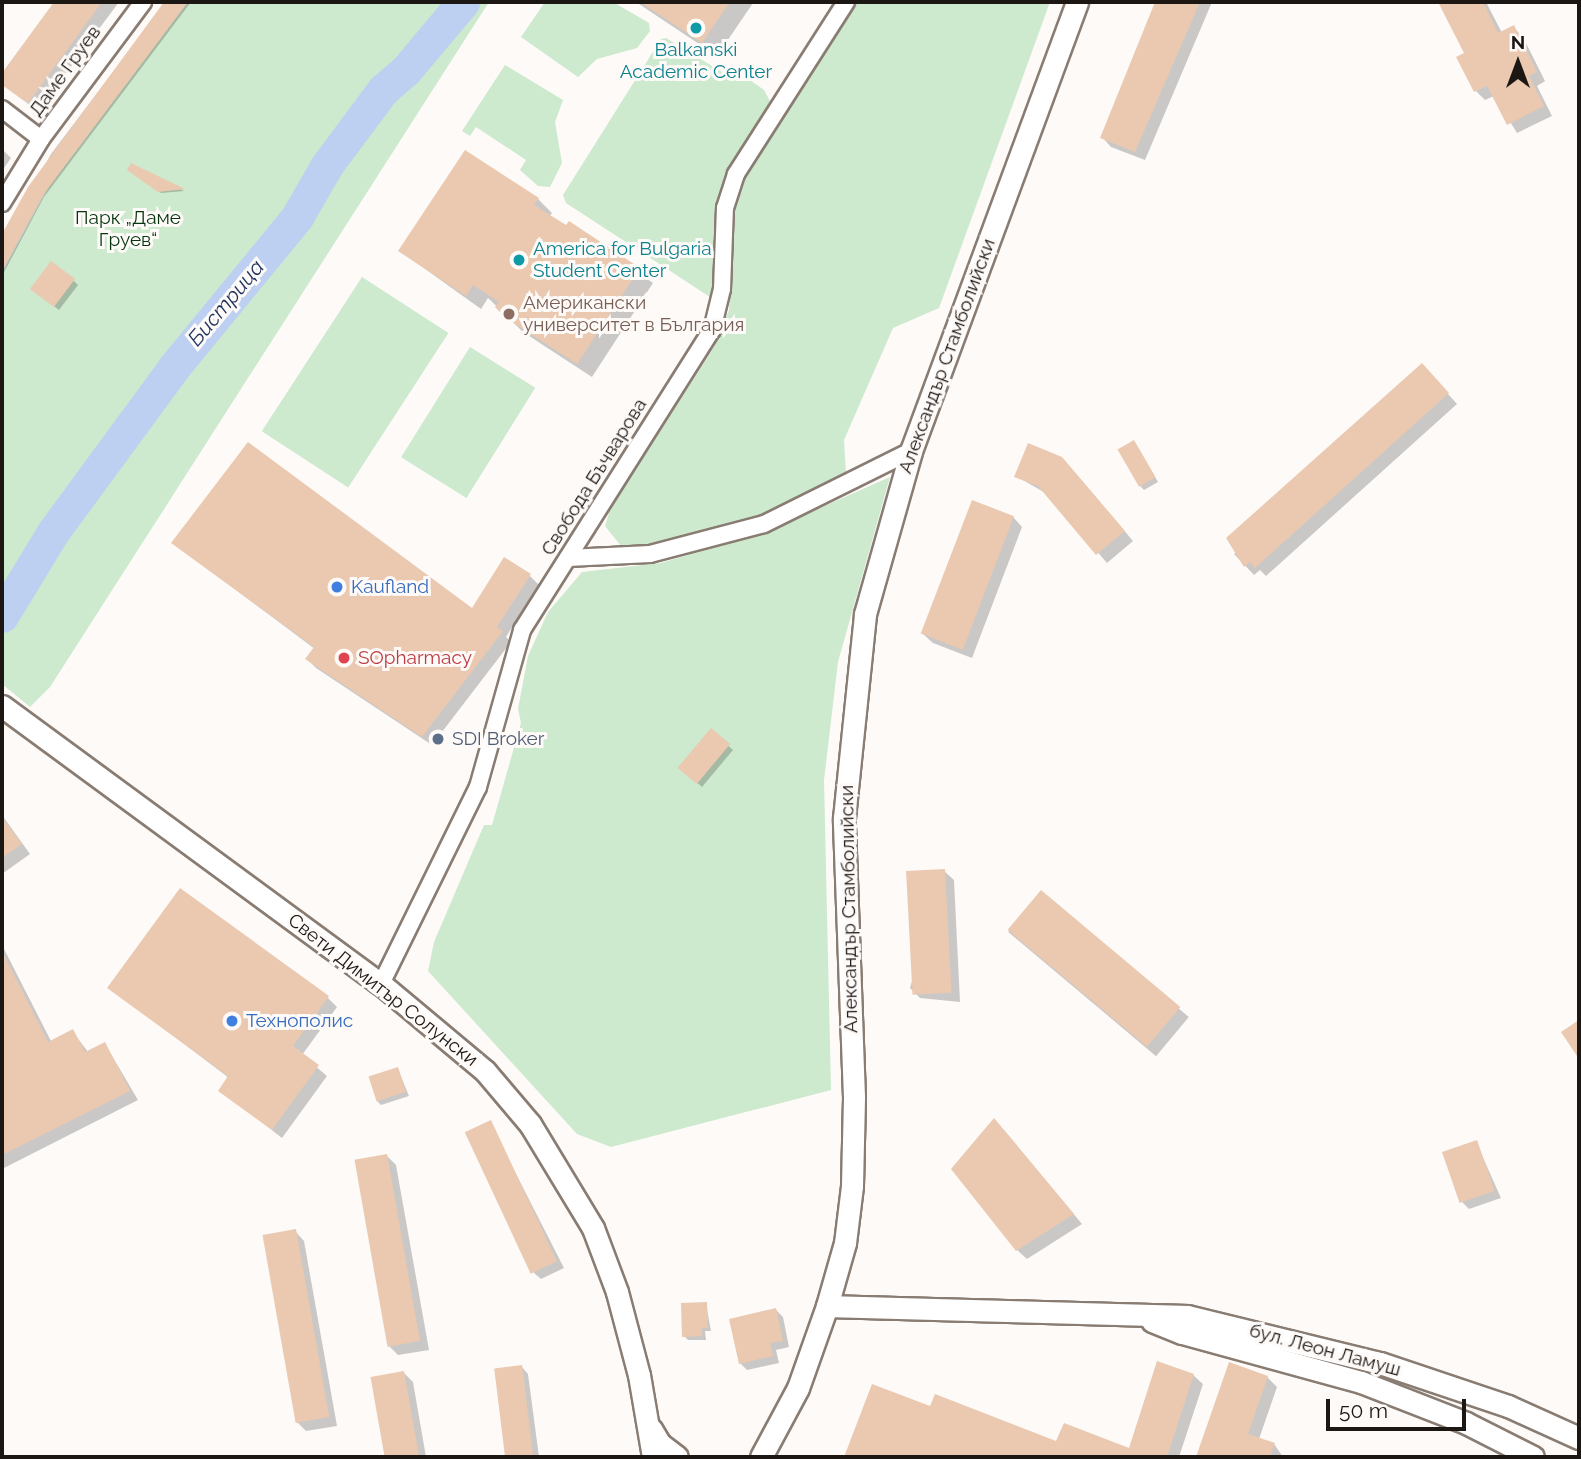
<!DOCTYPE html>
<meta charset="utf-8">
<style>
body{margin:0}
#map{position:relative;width:1581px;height:1459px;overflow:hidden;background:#fdfaf8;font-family:Raleway,sans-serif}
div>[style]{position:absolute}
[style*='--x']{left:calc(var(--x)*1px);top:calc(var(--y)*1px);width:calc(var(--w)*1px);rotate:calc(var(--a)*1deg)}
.green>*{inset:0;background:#cde9ce;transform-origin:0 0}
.shadow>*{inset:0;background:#0003;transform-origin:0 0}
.river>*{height:33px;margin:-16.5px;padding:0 16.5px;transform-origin:16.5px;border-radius:16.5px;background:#bed0f1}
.building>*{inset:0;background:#eac9b0;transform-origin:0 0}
.roads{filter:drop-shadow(2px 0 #897c72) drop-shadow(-2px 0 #897c72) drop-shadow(0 2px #897c72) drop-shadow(0 -2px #897c72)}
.street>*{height:16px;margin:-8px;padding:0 8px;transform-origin:8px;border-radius:8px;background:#fff}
.secondary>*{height:21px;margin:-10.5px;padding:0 10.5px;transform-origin:10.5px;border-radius:10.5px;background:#fff}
.dots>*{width:19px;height:19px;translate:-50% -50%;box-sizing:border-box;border:4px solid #fdfaf8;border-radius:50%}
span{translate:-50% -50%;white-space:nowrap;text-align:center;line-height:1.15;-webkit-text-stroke:6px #fdfaf8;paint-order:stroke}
.culture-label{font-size:19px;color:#0d838f}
.left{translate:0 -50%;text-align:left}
.street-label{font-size:19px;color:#1d1714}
.park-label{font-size:19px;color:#06350f}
.education-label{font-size:19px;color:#785e54}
.shop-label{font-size:19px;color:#366cbe}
.health-label{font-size:19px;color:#be3a42}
.service-label{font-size:19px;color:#4e5e75}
.water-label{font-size:21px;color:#1b305b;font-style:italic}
.frame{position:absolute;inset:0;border:4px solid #1d1714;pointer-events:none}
.north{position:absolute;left:1483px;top:28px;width:70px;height:70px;-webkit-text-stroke:5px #fdfaf8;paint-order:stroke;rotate:0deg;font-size:19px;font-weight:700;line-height:28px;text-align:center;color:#1d1714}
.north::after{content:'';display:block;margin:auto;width:24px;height:32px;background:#1d1714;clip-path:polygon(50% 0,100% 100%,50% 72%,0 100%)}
.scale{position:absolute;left:1326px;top:1399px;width:140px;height:32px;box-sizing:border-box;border:4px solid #1d1714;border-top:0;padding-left:9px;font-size:21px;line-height:24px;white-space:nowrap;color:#1d1714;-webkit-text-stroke:5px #fdfaf8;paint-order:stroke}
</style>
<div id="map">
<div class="green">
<i style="clip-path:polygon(186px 2px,489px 2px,50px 687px,30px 707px,2px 684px,2px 273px,53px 179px)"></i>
<i style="clip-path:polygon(545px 2px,613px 2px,649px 23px,650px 31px,637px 48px,597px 59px,578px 77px,521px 37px)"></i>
<i style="clip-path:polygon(855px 2px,1050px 2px,939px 308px,893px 328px,844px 440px,846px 474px,762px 517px,634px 547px,621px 546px,605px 526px,610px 510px,714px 347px,729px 310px,735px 206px,743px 180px)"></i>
<i style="clip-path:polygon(666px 38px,735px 80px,740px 73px,764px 90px,771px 103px,725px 182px,716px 226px,713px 299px,566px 203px,563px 195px,661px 39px)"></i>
<i style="clip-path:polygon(505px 65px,563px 100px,555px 122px,562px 163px,550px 187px,538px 186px,520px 170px,526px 160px,476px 127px,470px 136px,462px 131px)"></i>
<i style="left:362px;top:277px;width:103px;height:184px;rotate:33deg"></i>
<i style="left:470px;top:347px;width:77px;height:130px;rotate:32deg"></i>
<i style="clip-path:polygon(890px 477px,838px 662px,824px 780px,831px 1090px,611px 1147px,577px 1134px,428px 971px,434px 942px,484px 825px,492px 825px,521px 723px,518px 709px,528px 656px,548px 612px,582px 572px,661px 563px,766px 532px)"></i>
</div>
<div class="shadow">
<i style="clip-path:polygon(56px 2px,119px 2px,38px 111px,8px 89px,2px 75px)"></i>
<i style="clip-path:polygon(166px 2px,191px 2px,44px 197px,2px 276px,2px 243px,51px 154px)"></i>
<i style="clip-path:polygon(636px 2px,751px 2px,753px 3px,717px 56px)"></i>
<i style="clip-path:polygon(1157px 2px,1212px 2px,1145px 160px,1111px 147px,1102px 137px)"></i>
<i style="clip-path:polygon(1440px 2px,1486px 2px,1502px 33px,1513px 27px,1523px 37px,1545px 81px,1537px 86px,1552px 116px,1517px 133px,1494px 96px,1485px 100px,1476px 91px,1466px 54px)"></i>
<i style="clip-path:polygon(2px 149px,11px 158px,2px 171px)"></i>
<i style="clip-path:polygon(132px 166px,184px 191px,161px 193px,131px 171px)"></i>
<i style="clip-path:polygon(538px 199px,552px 213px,549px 217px,566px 228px,569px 224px,653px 283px,592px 377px,523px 332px,488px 298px,481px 309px,400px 251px)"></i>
<i style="clip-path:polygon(74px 281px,78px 285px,59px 310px,37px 293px)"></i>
<i style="clip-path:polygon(1431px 375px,1457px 404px,1266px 576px,1260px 570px,1254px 575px,1234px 554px)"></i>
<i style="clip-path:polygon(1137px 446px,1158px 482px,1144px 490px,1140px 486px)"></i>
<i style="clip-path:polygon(1071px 468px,1133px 541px,1107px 563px,1047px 494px,1016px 476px)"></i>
<i style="clip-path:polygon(1013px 517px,1022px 527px,972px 658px,933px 643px,923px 634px)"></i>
<i style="clip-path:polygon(173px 543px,472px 611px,530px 576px,539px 585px,506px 637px,511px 642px,432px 745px,316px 668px,307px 659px,315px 649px)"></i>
<i style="clip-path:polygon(711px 731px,733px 750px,702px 787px,685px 772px)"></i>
<i style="clip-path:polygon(2px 815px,30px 854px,2px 874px)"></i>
<i style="clip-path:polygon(944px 871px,954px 880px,960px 1002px,920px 998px,910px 988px)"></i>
<i style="left:1041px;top:893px;width:193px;height:51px;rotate:40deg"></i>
<i style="clip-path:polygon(2px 945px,52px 1043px,73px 1032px,88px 1052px,105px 1044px,138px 1100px,2px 1169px)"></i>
<i style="clip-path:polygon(109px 987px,328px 998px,337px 1007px,302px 1055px,327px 1076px,282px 1138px,220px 1090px,229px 1078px)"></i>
<i style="clip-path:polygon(398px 1069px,409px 1096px,381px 1105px,376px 1100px)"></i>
<i style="clip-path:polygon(490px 1123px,564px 1268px,541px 1279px,534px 1273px)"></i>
<i style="clip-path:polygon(1004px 1130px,1082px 1224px,1027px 1259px,1017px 1250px)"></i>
<i style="clip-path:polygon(1476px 1142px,1501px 1198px,1469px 1209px,1462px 1202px)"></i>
<i style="clip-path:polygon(387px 1156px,396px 1165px,429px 1350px,398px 1355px,389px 1346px)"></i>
<i style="clip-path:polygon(295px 1231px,304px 1241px,337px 1426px,306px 1431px,297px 1422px)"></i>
<i style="clip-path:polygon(706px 1304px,711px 1331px,705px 1331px,706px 1340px,688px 1340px,684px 1336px)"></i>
<i style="clip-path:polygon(776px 1310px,783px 1317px,789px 1347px,776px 1350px,779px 1363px,747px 1370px,740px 1363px)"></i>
<i style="clip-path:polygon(1230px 1365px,1267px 1377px,1277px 1387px,1259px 1439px,1274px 1444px,1283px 1457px,1198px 1457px)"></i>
<i style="clip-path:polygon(522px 1367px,528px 1374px,539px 1457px,508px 1457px,496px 1371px)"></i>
<i style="clip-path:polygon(404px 1373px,413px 1382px,426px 1457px,387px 1457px,373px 1378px)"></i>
<i style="clip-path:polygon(1193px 1375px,1203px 1384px,1179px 1457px,846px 1457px,873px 1387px,931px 1409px,1057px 1443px,1130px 1450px)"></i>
</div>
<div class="river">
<i style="--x:2;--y:616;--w:98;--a:-58.7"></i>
<i style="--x:53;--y:532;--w:205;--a:-53.7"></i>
<i style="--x:174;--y:367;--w:194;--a:-50.6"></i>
<i style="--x:297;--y:217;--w:60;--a:-60"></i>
<i style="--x:327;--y:165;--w:94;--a:-53.3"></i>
<i style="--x:383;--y:90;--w:30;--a:-41"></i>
<i style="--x:406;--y:70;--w:89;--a:-50"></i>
</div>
<div class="building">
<i style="clip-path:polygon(54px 2px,102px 2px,28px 103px,2px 85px,2px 73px)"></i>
<i style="clip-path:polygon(164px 2px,188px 2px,43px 195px,2px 271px,2px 234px,28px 187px)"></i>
<i style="clip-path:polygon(640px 2px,730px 2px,702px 43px)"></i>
<i style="clip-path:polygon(1155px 2px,1200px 2px,1135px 152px,1100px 138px)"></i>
<i style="clip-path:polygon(1438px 2px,1483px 2px,1498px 33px,1514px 25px,1537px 72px,1529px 76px,1544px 106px,1507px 125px,1487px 86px,1474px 92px,1456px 57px,1464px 53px)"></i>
<i style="clip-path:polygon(465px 150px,539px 198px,534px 205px,566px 225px,569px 221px,640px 268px,577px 364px,506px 318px,495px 307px,499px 302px,473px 285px,466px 296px,398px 251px)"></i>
<i style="clip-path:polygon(131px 163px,185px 189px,158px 192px,127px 170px)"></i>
<i style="left:51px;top:261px;width:30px;height:35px;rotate:37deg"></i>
<i style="clip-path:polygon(1422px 363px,1449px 393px,1255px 568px,1250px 562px,1244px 567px,1226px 538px)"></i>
<i style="left:1134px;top:440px;width:43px;height:19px;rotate:60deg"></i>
<i style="clip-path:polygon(248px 442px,472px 608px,504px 557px,531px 574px,497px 627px,503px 631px,422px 737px,305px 659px,314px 647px,171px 543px)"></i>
<i style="clip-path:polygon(1028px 443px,1062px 457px,1125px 531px,1096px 555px,1038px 486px,1014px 477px)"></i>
<i style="left:972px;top:500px;width:45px;height:143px;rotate:21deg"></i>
<i style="left:711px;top:728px;width:25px;height:52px;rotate:40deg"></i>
<i style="clip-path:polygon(2px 817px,22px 844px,2px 858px)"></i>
<i style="left:945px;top:869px;width:124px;height:39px;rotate:87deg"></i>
<i style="clip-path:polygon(180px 888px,329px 996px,293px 1046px,319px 1065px,272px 1130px,218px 1091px,228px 1076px,107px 988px)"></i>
<i style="left:1041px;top:890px;width:182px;height:52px;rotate:40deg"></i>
<i style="clip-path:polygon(2px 951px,48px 1042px,73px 1029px,85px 1052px,105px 1042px,130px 1091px,2px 1155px)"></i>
<i style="clip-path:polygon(1579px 1020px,1579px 1059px,1561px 1032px)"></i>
<i style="left:398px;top:1067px;width:26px;height:31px;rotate:72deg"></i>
<i style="clip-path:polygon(994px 1118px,1074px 1214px,1016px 1251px,951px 1169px)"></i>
<i style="left:491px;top:1120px;width:156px;height:29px;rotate:65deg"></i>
<i style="left:1477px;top:1140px;width:54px;height:37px;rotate:71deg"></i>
<i style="left:387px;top:1154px;width:190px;height:33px;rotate:80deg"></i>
<i style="left:296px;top:1229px;width:191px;height:34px;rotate:80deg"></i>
<i style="clip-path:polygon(707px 1302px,708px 1328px,702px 1328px,702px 1336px,682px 1337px,681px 1303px)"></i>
<i style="clip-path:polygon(776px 1308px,783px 1341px,770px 1343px,773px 1356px,739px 1364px,729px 1319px)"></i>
<i style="clip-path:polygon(1157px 1361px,1194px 1374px,1167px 1457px,844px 1457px,872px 1384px,930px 1406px,935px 1394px,1056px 1441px,1064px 1423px,1129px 1448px)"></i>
<i style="clip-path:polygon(1229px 1362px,1268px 1376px,1248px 1434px,1275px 1443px,1270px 1457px,1196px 1457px)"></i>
<i style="left:522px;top:1365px;width:93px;height:28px;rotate:83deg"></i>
<i style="left:404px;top:1371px;width:87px;height:34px;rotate:80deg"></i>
</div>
<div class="roads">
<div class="street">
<i style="--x:2;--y:109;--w:49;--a:37.6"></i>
<i style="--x:2;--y:203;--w:75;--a:-58.6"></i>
<i style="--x:41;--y:139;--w:171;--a:-53.3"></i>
<i style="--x:568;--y:558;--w:82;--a:-2.8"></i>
<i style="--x:650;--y:554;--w:118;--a:-14.7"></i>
<i style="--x:764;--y:524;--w:164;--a:-26.4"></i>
<i style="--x:381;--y:984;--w:220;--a:-63.8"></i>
<i style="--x:478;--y:787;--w:163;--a:-74.3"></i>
<i style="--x:522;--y:630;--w:355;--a:-57.7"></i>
<i style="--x:712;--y:330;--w:42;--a:-76.3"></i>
<i style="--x:722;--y:289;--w:81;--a:-87.9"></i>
<i style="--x:725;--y:208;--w:36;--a:-72"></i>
<i style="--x:736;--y:174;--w:204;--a:-57.4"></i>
</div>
<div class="secondary">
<i style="--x:2;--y:706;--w:470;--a:36.3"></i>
<i style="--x:381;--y:984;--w:136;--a:39.9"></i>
<i style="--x:485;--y:1071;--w:70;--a:49.7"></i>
<i style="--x:530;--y:1124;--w:122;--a:58.8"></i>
<i style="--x:593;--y:1228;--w:68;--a:69.4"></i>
<i style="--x:617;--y:1292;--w:86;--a:75.2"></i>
<i style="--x:639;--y:1375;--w:83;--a:80.3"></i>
<i style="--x:827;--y:1306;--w:360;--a:1.6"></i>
<i style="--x:1187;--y:1316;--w:199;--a:13.7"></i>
<i style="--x:1380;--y:1363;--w:135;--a:18.6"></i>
<i style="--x:1508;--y:1406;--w:78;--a:24.3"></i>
<i style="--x:1152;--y:1321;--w:32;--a:22"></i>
<i style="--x:1182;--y:1333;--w:186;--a:15.3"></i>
<i style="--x:1361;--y:1382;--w:113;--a:21.3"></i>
<i style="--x:1466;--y:1423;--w:75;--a:26.9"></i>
<i style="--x:651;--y:1429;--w:17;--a:59"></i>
<i style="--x:660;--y:1444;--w:21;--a:37"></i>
<i style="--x:761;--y:1457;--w:78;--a:-61.8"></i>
<i style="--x:798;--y:1388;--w:87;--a:-70.5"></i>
<i style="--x:827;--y:1306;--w:66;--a:-74.1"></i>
<i style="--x:845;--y:1243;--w:57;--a:-83"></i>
<i style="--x:852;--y:1186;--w:89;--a:-88.7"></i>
<i style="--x:854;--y:1097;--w:279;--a:-92.1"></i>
<i style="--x:844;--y:818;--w:205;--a:-84.1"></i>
<i style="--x:865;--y:614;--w:169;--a:-74.2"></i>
<i style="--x:911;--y:451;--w:479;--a:-69.7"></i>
</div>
</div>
<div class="dots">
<i style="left:696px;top:28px;background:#0f9aa8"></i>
<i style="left:519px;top:260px;background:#0f9aa8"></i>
<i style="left:509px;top:314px;background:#8d6e63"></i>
<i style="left:337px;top:587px;background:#3f7fe0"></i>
<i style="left:344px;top:658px;background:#e0444e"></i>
<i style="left:438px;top:739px;background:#5c6f8a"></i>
<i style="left:232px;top:1021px;background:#3f7fe0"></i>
</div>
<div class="culture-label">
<span style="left:696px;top:61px">Balkanski<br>Academic Center</span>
<span class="left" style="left:533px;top:260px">America for Bulgaria<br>Student Center</span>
</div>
<div class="street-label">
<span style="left:65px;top:71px;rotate:-54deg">Даме Груев</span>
<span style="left:947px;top:356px;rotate:-70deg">Александър Стамболийски</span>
<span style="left:594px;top:477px;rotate:-58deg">Свобода Бъчварова</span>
<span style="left:849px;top:909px;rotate:-91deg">Александър Стамболийски</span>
<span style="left:383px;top:990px;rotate:38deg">Свети Димитър Солунски</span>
<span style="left:1325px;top:1350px;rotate:15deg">бул. Леон Ламуш</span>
</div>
<div class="park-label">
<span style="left:128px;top:229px">Парк „Даме<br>Груев“</span>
</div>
<div class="education-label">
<span class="left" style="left:523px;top:314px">Американски<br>университет в България</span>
</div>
<div class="shop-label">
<span class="left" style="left:351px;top:587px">Kaufland</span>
<span class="left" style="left:246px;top:1021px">Технополис</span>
</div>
<div class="health-label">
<span class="left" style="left:358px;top:658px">SOpharmacy</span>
</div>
<div class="service-label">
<span class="left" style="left:452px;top:739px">SDI Broker</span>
</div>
<div class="water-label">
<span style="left:226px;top:303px;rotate:-50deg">Бистрица</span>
</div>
<div class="frame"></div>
<div class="north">N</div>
<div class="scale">50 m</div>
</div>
